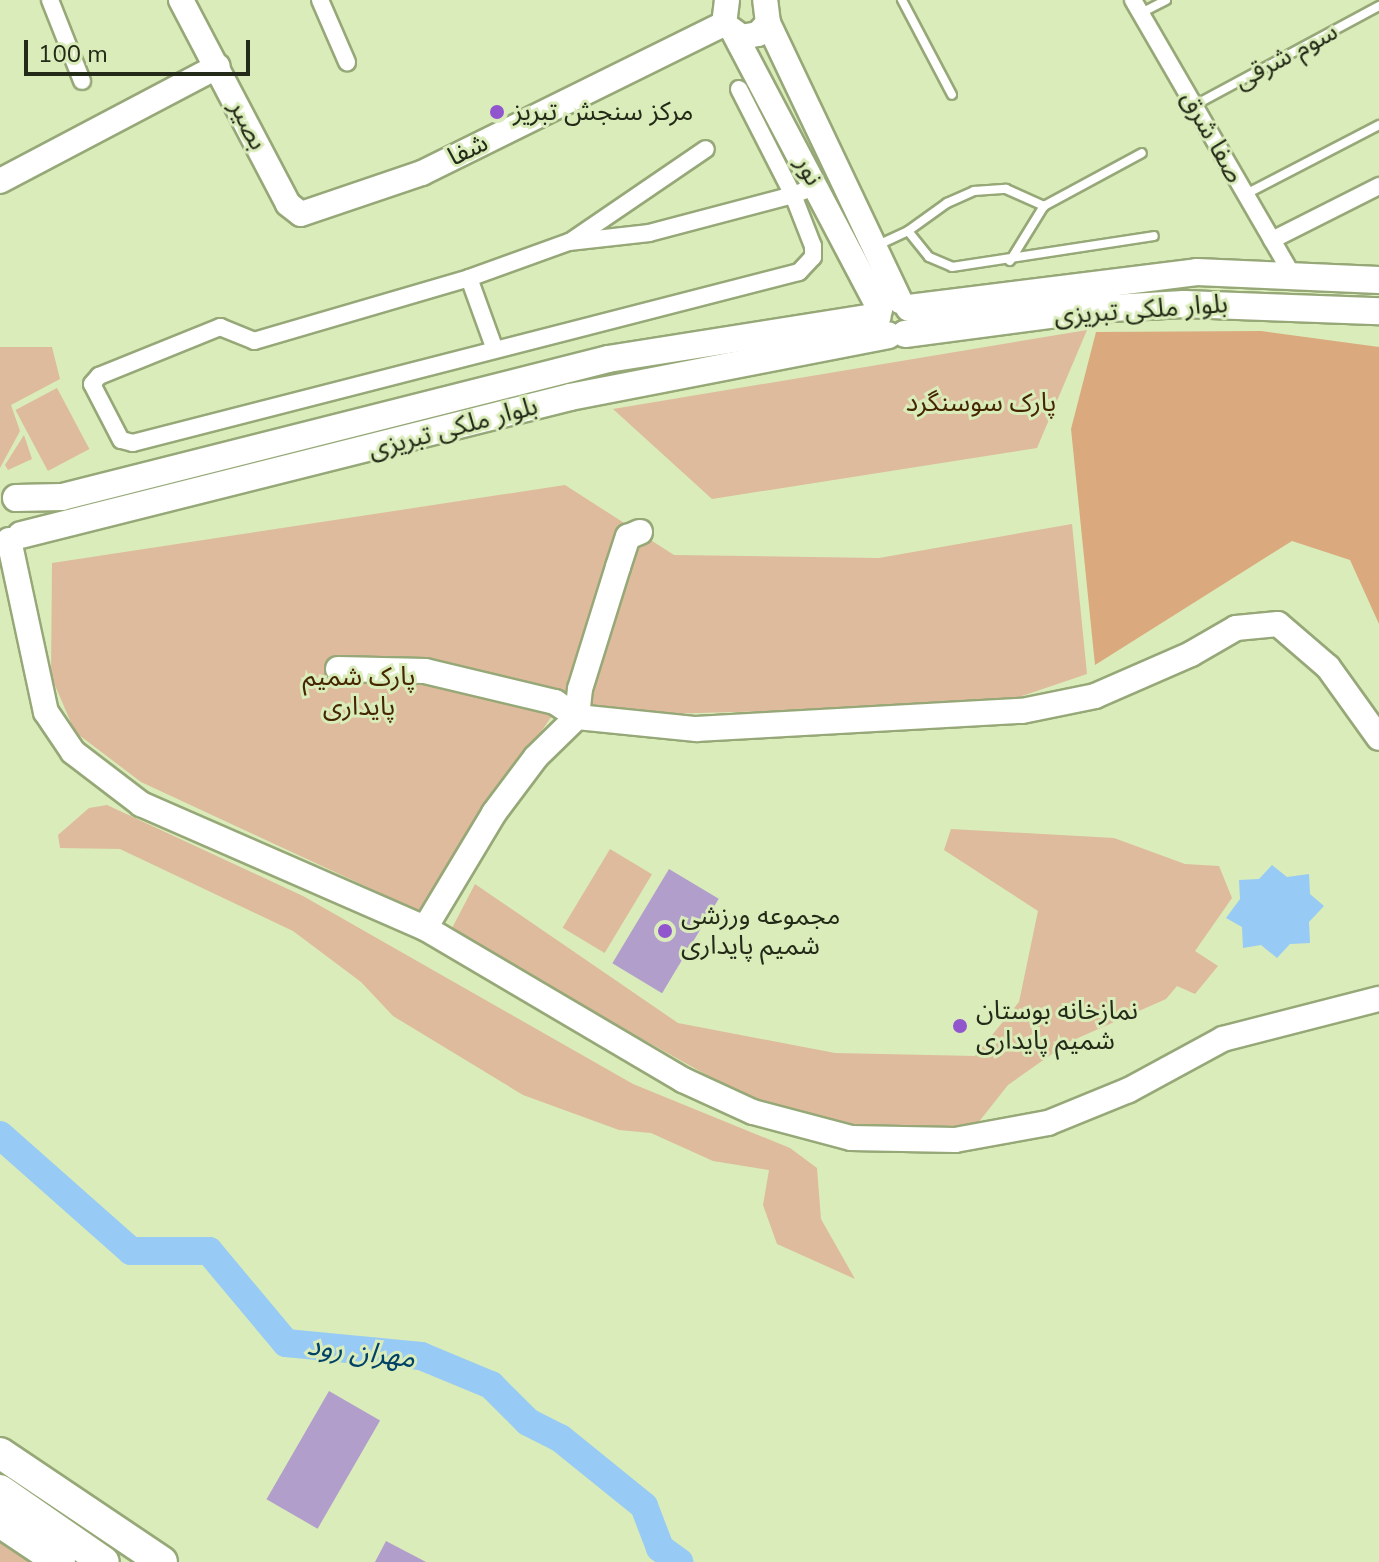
<!DOCTYPE html>
<meta charset="utf-8">
<style>
body{margin:0}
#map{position:relative;width:1379px;height:1562px;overflow:hidden;background:#daecba;font-family:"Nunito Sans","Noto Sans Arabic",sans-serif}
div>[style]{position:absolute}
[style*='--x']{left:calc(var(--x)*1px);top:calc(var(--y)*1px);width:calc(var(--w)*1px);rotate:calc(var(--a)*1deg)}
.green>*{inset:0;background:#debb9c;transform-origin:0 0}
.forest>*{inset:0;background:#daaa7e}
.water>*{inset:0;background:#97caf5}
.river>*{height:28px;margin:-14px;padding:0 14px;transform-origin:14px;border-radius:14px;background:#97caf5}
.building>*{inset:0;background:#b19ecb;transform-origin:0 0}
.roads{filter:drop-shadow(2px 0 #97a878) drop-shadow(-2px 0 #97a878) drop-shadow(0 2px #97a878) drop-shadow(0 -2px #97a878)}
.lane>*{height:8px;margin:-4px;padding:0 4px;transform-origin:4px;border-radius:4px;background:#fff}
.street>*{height:16px;margin:-8px;padding:0 8px;transform-origin:8px;border-radius:8px;background:#fff}
.secondary>*{height:24px;margin:-12px;padding:0 12px;transform-origin:12px;border-radius:12px;background:#fff}
.primary>*{height:26px;margin:-13px;padding:0 13px;transform-origin:13px;border-radius:13px;background:#fff}
.highway>*{height:30px;margin:-15px;padding:0 15px;transform-origin:15px;border-radius:15px;background:#fff}
.dots>*{width:22px;height:22px;translate:-50% -50%;box-sizing:border-box;border:4px solid #daecba;border-radius:50%}
span{translate:-50% -50%;white-space:nowrap;text-align:center;line-height:1.15;-webkit-text-stroke:6px #daecba;paint-order:stroke}
.street-label{font-size:26px;color:#232a17}
.poi-label{font-size:26px;color:#232a17}
.left{translate:0 -50%;text-align:left}
.park-label{font-size:26px;color:#452601}
.water-label{font-size:28px;color:#004168;font-style:italic}
.scale{position:absolute;left:24px;top:40px;width:226px;height:36px;box-sizing:border-box;border:4px solid #232a17;border-top:0;padding-left:10px;font-size:24px;line-height:28px;white-space:nowrap;color:#232a17;-webkit-text-stroke:6px #daecba;paint-order:stroke}
</style>
<div id="map">
<div class="green">
<i style="clip-path:polygon(1087px 330px,1037px 448px,712px 499px,613px 409px)"></i>
<i style="clip-path:polygon(0 347px,52px 347px,60px 379px,11px 405px,20px 431px,0 468px)"></i>
<i style="left:57px;top:388px;width:69px;height:47px;rotate:62deg"></i>
<i style="clip-path:polygon(24px 435px,32px 459px,8px 470px,5px 465px)"></i>
<i style="clip-path:polygon(565px 485px,674px 555px,879px 558px,1072px 524px,1087px 674px,995px 705px,551px 717px,421px 912px,141px 782px,75px 732px,51px 676px,52px 563px)"></i>
<i style="clip-path:polygon(107px 805px,303px 896px,633px 1084px,790px 1148px,817px 1168px,821px 1219px,855px 1279px,777px 1244px,763px 1205px,769px 1170px,713px 1161px,651px 1133px,619px 1130px,523px 1095px,393px 1016px,361px 982px,293px 931px,120px 849px,60px 848px,58px 835px,89px 808px)"></i>
<i style="clip-path:polygon(951px 829px,1114px 838px,1185px 864px,1219px 866px,1232px 898px,1195px 951px,1218px 966px,1195px 994px,1177px 986px,1166px 999px,1069px 1042px,1008px 1085px,974px 1128px,854px 1126px,757px 1103px,450px 932px,475px 884px,678px 1023px,835px 1053px,975px 1056px,1019px 1002px,1038px 911px,944px 850px)"></i>
<i style="left:610px;top:849px;width:49px;height:92px;rotate:31deg"></i>
<i style="clip-path:polygon(0 1543px,29px 1562px,0 1562px)"></i>
</div>
<div class="forest">
<i style="clip-path:polygon(1261px 331px,1379px 347px,1379px 624px,1350px 560px,1292px 541px,1095px 665px,1071px 429px,1096px 332px)"></i>
</div>
<div class="water">
<i style="clip-path:polygon(1272px 865px,1287px 877px,1309px 874px,1310px 894px,1324px 906px,1309px 922px,1310px 943px,1290px 944px,1277px 958px,1261px 945px,1243px 948px,1242px 927px,1226px 918px,1240px 899px,1239px 880px,1259px 879px)"></i>
</div>
<div class="river">
<i style="--x:0;--y:1135;--w:175;--a:41.5"></i>
<i style="--x:131;--y:1251;--w:78;--a:0"></i>
<i style="--x:209;--y:1251;--w:120;--a:50.1"></i>
<i style="--x:286;--y:1343;--w:136;--a:5.5"></i>
<i style="--x:421;--y:1356;--w:76;--a:22.5"></i>
<i style="--x:491;--y:1385;--w:52;--a:45"></i>
<i style="--x:528;--y:1422;--w:36;--a:27"></i>
<i style="--x:560;--y:1438;--w:108;--a:39"></i>
<i style="--x:644;--y:1506;--w:45;--a:69.1"></i>
<i style="--x:660;--y:1548;--w:24;--a:36"></i>
</div>
<div class="building">
<i style="left:669px;top:869px;width:58px;height:110px;rotate:31deg"></i>
<i style="left:329px;top:1391px;width:59px;height:125px;rotate:30deg"></i>
<i style="clip-path:polygon(386px 1541px,426px 1562px,375px 1562px)"></i>
</div>
<div class="roads">
<div class="lane">
<i style="--x:902;--y:0;--w:107;--a:62.2"></i>
<i style="--x:1141;--y:13;--w:28;--a:-27"></i>
<i style="--x:1195;--y:105;--w:209;--a:-28.3"></i>
<i style="--x:1246;--y:194;--w:150;--a:-27.4"></i>
<i style="--x:908;--y:231;--w:48;--a:-35.7"></i>
<i style="--x:947;--y:203;--w:30;--a:-24"></i>
<i style="--x:974;--y:191;--w:32;--a:-4"></i>
<i style="--x:1006;--y:189;--w:42;--a:24.1"></i>
<i style="--x:878;--y:245;--w:33;--a:-25"></i>
<i style="--x:908;--y:231;--w:33;--a:51"></i>
<i style="--x:929;--y:257;--w:25;--a:23"></i>
<i style="--x:952;--y:267;--w:204;--a:-8.7"></i>
<i style="--x:1010;--y:261;--w:65;--a:-58.3"></i>
<i style="--x:1044;--y:206;--w:111;--a:-28.4"></i>
</div>
<div class="street">
<i style="--x:50;--y:0;--w:87;--a:68.4"></i>
<i style="--x:320;--y:0;--w:68;--a:66.5"></i>
<i style="--x:1133;--y:0;--w:315;--a:59.9"></i>
<i style="--x:739;--y:89;--w:119;--a:63"></i>
<i style="--x:793;--y:195;--w:55;--a:68.6"></i>
<i style="--x:813;--y:246;--w:11;--a:90"></i>
<i style="--x:813;--y:257;--w:21;--a:133"></i>
<i style="--x:799;--y:272;--w:688;--a:165.6"></i>
<i style="--x:133;--y:443;--w:12;--a:-166"></i>
<i style="--x:121;--y:440;--w:63;--a:-117.4"></i>
<i style="--x:92;--y:384;--w:11;--a:-49"></i>
<i style="--x:99;--y:376;--w:131;--a:-22"></i>
<i style="--x:220;--y:327;--w:37;--a:22"></i>
<i style="--x:254;--y:341;--w:224;--a:-16.3"></i>
<i style="--x:469;--y:278;--w:106;--a:-19.8"></i>
<i style="--x:569;--y:242;--w:81;--a:-6.4"></i>
<i style="--x:649;--y:233;--w:149;--a:-14.8"></i>
<i style="--x:793;--y:195;--w:26;--a:-21"></i>
<i style="--x:1272;--y:240;--w:120;--a:-26.8"></i>
<i style="--x:571;--y:241;--w:163;--a:-34.3"></i>
<i style="--x:469;--y:278;--w:73;--a:70.1"></i>
</div>
<div class="secondary">
<i style="--x:181;--y:0;--w:230;--a:62.3"></i>
<i style="--x:288;--y:204;--w:16;--a:38"></i>
<i style="--x:301;--y:214;--w:128;--a:-18.7"></i>
<i style="--x:422;--y:173;--w:337;--a:-26.3"></i>
<i style="--x:727;--y:0;--w:24;--a:97"></i>
<i style="--x:724;--y:24;--w:22;--a:36"></i>
<i style="--x:742;--y:37;--w:16;--a:-11"></i>
<i style="--x:758;--y:34;--w:15;--a:-48"></i>
<i style="--x:768;--y:23;--w:23;--a:-97"></i>
<i style="--x:768;--y:23;--w:308;--a:64.6"></i>
<i style="--x:735;--y:35;--w:311;--a:62.2"></i>
<i style="--x:0;--y:181;--w:246;--a:-27.8"></i>
<i style="--x:9;--y:540;--w:176;--a:77.9"></i>
<i style="--x:46;--y:712;--w:48;--a:56"></i>
<i style="--x:73;--y:752;--w:86;--a:37.4"></i>
<i style="--x:141;--y:804;--w:310;--a:23.6"></i>
<i style="--x:425;--y:928;--w:299;--a:30.5"></i>
<i style="--x:683;--y:1080;--w:77;--a:24.6"></i>
<i style="--x:753;--y:1112;--w:101;--a:14.9"></i>
<i style="--x:851;--y:1138;--w:104;--a:1.1"></i>
<i style="--x:955;--y:1140;--w:95;--a:-10.4"></i>
<i style="--x:1048;--y:1123;--w:87;--a:-22.2"></i>
<i style="--x:1129;--y:1090;--w:107;--a:-28.5"></i>
<i style="--x:1223;--y:1039;--w:161;--a:-14.4"></i>
<i style="--x:338;--y:669;--w:87;--a:1.3"></i>
<i style="--x:425;--y:671;--w:134;--a:13.4"></i>
<i style="--x:555;--y:702;--w:27;--a:34"></i>
<i style="--x:577;--y:717;--w:28;--a:-84"></i>
<i style="--x:580;--y:689;--w:128;--a:-72.7"></i>
<i style="--x:618;--y:567;--w:32;--a:-72"></i>
<i style="--x:628;--y:537;--w:13;--a:-23"></i>
<i style="--x:425;--y:928;--w:134;--a:-59"></i>
<i style="--x:494;--y:813;--w:70;--a:-53.1"></i>
<i style="--x:536;--y:757;--w:57;--a:-44.3"></i>
<i style="--x:577;--y:717;--w:120;--a:5.8"></i>
<i style="--x:696;--y:729;--w:326;--a:-3.2"></i>
<i style="--x:1022;--y:711;--w:75;--a:-11.6"></i>
<i style="--x:1095;--y:696;--w:105;--a:-23.6"></i>
<i style="--x:1191;--y:654;--w:52;--a:-30"></i>
<i style="--x:1236;--y:628;--w:42;--a:-5.4"></i>
<i style="--x:1278;--y:624;--w:66;--a:40.7"></i>
<i style="--x:1328;--y:667;--w:87;--a:54.3"></i>
</div>
<div class="primary">
<i style="--x:909;--y:308;--w:290;--a:-7.1"></i>
<i style="--x:1197;--y:272;--w:182;--a:2.5"></i>
<i style="--x:905;--y:334;--w:191;--a:-7.5"></i>
<i style="--x:1094;--y:309;--w:90;--a:-3.2"></i>
<i style="--x:1184;--y:304;--w:195;--a:2.1"></i>
<i style="--x:16;--y:498;--w:46;--a:-1.2"></i>
<i style="--x:62;--y:497;--w:563;--a:-14.18"></i>
<i style="--x:608;--y:359;--w:273;--a:-9"></i>
<i style="--x:21;--y:535;--w:566;--a:-14.11"></i>
<i style="--x:570;--y:397;--w:324;--a:-11"></i>
</div>
<div class="highway">
<i style="--x:0;--y:1453;--w:195;--a:33.9"></i>
<i style="--x:0;--y:1490;--w:126;--a:34.7"></i>
<i style="--x:0;--y:1522;--w:72;--a:33.7"></i>
</div>
</div>
<div class="dots">
<i style="left:497px;top:112px;background:#9156cd"></i>
<i style="left:665px;top:931px;background:#9156cd"></i>
<i style="left:960px;top:1026px;background:#9156cd"></i>
</div>
<div class="street-label">
<span style="left:1286px;top:56px;rotate:-28deg">سوم شرقی</span>
<span style="left:248px;top:125px;rotate:63deg">بصیر</span>
<span style="left:1212px;top:137px;rotate:60deg">صفا شرق</span>
<span style="left:468px;top:150px;rotate:-26deg">شفا</span>
<span style="left:809px;top:171px;rotate:63deg">نور</span>
<span style="left:1141px;top:310px;rotate:-4deg">بلوار ملکى تبریزى</span>
<span style="left:453px;top:428px;rotate:-15deg">بلوار ملکى تبریزى</span>
</div>
<div class="poi-label">
<span class="left" style="left:513px;top:112px">مرکز سنجش تبریز</span>
<span class="left" style="left:681px;top:931px">مجموعه ورزشی<br>شمیم پایداری</span>
<span class="left" style="left:976px;top:1026px">نمازخانه بوستان<br>شمیم پایداری</span>
</div>
<div class="park-label">
<span style="left:981px;top:403px">پارک سوسنگرد</span>
<span style="left:359px;top:692px">پارک شمیم<br>پایداری</span>
</div>
<div class="water-label">
<span style="left:361px;top:1352px;rotate:7deg">مهران رود</span>
</div>
<div class="scale">100 m</div>
</div>
